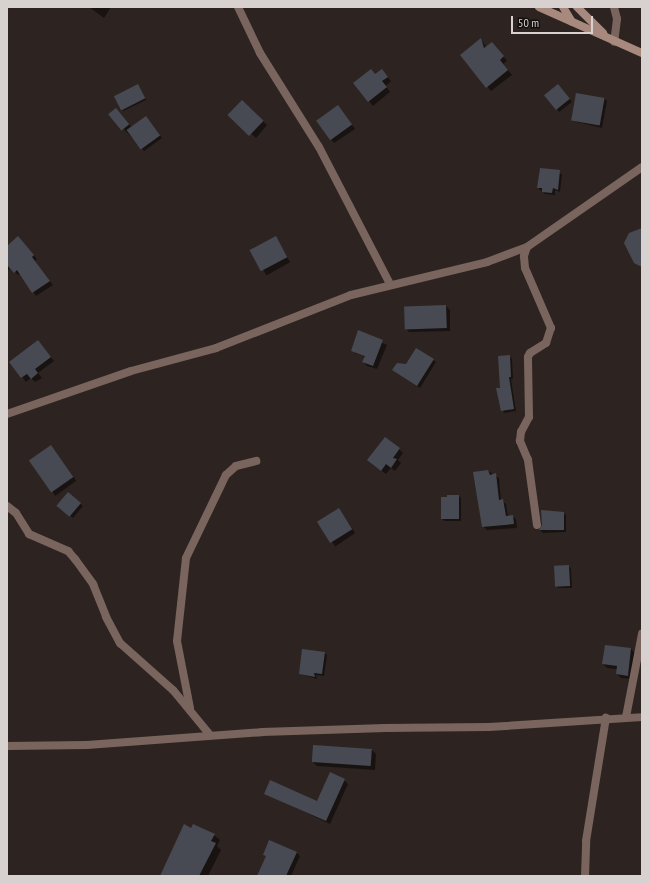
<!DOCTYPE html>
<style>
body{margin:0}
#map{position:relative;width:649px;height:883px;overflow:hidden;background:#2d2421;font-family:"PT Sans Narrow",sans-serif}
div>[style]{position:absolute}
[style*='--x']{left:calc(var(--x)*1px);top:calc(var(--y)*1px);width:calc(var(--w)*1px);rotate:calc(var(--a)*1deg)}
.shadow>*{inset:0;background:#0007;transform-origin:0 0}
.building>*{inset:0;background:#474a52;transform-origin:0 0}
.minor>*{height:8px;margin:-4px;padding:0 4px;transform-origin:4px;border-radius:4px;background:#79655e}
.secondary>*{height:8px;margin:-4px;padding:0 4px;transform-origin:4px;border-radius:4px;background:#a8897e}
span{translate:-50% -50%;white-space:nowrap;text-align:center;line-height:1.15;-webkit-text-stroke:4px #120e0d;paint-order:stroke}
.frame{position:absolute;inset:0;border:8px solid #d7d1cf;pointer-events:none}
.scale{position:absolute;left:511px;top:16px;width:82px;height:18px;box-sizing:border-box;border:2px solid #d7d1cf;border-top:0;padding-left:5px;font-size:12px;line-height:14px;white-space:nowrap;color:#d7d1cf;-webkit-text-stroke:3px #120e0d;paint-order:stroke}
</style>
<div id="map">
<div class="shadow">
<i style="clip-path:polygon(89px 7px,111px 7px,104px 18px)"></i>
<i style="clip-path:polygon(481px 39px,486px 47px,496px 47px,507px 61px,503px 64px,512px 75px,491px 91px,461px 55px)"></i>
<i style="clip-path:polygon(385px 74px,391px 81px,386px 86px,390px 92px,373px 106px,354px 83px)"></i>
<i style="clip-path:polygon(138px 85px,146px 100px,123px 111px,121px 109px)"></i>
<i style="clip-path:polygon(560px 87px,572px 102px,559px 112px,557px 109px)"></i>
<i style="clip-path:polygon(604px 98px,607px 101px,602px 128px,573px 121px)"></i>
<i style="clip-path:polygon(242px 101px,267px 125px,256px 138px,234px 119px)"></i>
<i style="clip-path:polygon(342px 111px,355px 129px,334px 143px,331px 139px)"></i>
<i style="clip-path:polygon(118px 112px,132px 128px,148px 120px,162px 138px,144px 151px,110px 114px)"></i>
<i style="clip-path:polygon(540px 169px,562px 174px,560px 192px,555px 190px,555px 195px,545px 194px,538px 188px)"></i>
<i style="left:276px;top:237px;width:29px;height:27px;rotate:61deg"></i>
<i style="clip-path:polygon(21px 241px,37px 259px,35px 261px,53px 285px,36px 296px,20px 274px,18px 275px,11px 268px,7px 271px,7px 247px)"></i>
<i style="clip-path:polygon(446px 306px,450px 310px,450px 331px,409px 332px,405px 328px)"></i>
<i style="clip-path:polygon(evenodd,359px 332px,387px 345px,377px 369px,367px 366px,363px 362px,365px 358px,352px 350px,359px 332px,355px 351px,370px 357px,369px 359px,355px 353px,355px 351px)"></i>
<i style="clip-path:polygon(42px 346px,54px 361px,38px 373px,42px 378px,35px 382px,31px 378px,26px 382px,11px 362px)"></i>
<i style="clip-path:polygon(417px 349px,436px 362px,420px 388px,396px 372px,407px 365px)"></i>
<i style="clip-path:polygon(510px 356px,512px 359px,513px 379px,511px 379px,516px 411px,504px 413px,497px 389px,501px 389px)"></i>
<i style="left:51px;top:446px;width:43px;height:26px;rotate:54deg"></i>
<i style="clip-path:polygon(399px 449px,403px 453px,398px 460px,401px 463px,395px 471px,391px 468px,386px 474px,372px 464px)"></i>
<i style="clip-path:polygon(488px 471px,499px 478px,501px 500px,506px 504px,508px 516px,512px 516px,516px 519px,517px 528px,487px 530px,483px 526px)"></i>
<i style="clip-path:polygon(68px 494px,83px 506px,73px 518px,61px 508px)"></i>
<i style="clip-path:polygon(459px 496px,461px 498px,461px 521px,445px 521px,442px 519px)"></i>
<i style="left:339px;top:509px;width:29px;height:24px;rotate:56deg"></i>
<i style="clip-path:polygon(563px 513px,566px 515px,566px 532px,543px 533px,540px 530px,543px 525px)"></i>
<i style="clip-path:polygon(569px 566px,571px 569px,572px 588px,558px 588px,556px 586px)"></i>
<i style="clip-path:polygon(606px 646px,631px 649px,635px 653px,632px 679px,621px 678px,617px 674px,617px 669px,607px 668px,603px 664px)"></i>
<i style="clip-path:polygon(324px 653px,327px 655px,324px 676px,316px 675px,317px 679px,300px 674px)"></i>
<i style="clip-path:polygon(372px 750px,376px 754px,375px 770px,317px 766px,313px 762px)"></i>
<i style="clip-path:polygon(344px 780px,348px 784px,330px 824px,265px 793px,317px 803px)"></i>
<i style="clip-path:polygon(192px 829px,214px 835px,220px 840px,217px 846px,221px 850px,208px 876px,161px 876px)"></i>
<i style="clip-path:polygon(296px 852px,300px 856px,291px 876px,258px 876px,267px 857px,264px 854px)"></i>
</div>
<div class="building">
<i style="clip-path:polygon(481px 38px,484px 48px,492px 42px,504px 56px,500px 60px,508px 70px,486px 88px,460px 55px)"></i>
<i style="clip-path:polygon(371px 69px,375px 74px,382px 69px,388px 77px,382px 81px,387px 87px,368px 102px,353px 83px)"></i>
<i style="left:138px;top:84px;width:16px;height:27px;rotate:63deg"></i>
<i style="left:558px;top:84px;width:19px;height:18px;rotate:51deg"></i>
<i style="left:576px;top:93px;width:29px;height:28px;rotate:10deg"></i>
<i style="left:242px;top:100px;width:30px;height:21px;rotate:44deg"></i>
<i style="left:338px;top:105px;width:24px;height:27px;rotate:54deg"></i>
<i style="left:116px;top:108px;width:21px;height:10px;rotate:51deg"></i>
<i style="left:146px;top:116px;width:24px;height:24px;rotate:54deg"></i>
<i style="clip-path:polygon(540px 168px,560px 170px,558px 190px,553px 188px,552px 193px,542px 192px,542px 188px,537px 188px)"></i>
<i style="clip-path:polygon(642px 228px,642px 267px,634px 263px,624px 243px,629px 233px)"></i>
<i style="clip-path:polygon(18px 236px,34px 255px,32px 257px,50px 281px,32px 293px,17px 270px,14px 273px,7px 265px,7px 246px)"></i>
<i style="left:276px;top:236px;width:24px;height:30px;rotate:62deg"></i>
<i style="left:446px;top:305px;width:23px;height:42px;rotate:88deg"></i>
<i style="clip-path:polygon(358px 330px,383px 340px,373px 366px,362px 362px,365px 356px,351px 351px)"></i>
<i style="clip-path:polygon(38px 340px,51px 357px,35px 369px,38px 373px,31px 379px,27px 374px,21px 378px,9px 362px)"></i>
<i style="clip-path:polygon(416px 348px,434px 359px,417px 386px,392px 370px,397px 363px,406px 364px)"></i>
<i style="clip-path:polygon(510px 355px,511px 377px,509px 377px,514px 409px,501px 411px,496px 388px,500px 388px,498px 356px)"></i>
<i style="clip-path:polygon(385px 437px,400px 448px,393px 458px,397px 459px,391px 468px,386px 464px,381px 471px,367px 460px)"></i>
<i style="left:51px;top:445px;width:39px;height:27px;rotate:55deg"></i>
<i style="clip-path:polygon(488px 470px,490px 475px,496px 473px,499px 500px,503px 499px,506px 516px,513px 515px,514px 524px,482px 527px,473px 472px)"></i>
<i style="left:68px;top:492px;width:17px;height:18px;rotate:40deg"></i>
<i style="clip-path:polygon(447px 495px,459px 495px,459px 519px,441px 519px,441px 497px,447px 497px)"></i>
<i style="left:339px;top:508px;width:25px;height:26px;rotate:58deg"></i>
<i style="clip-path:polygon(541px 510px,564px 512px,564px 530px,539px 530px,542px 525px)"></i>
<i style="left:569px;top:565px;width:21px;height:15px;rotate:87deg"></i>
<i style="clip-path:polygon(605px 645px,631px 648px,628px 676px,616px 674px,617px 666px,602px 664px)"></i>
<i style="clip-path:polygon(302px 649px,325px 652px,322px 674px,314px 673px,315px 677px,299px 674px)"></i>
<i style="left:313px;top:745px;width:59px;height:17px;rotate:4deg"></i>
<i style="clip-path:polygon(330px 772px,345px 779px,326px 821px,264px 794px,270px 780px,317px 801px)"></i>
<i style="clip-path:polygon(184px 824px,191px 828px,193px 824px,215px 834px,211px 841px,216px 843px,199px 876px,160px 876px)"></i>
<i style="clip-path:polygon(269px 840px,297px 852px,286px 876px,257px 876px,266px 856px,263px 855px)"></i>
</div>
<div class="minor">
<i style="--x:238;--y:7;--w:51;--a:64.4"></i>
<i style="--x:260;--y:53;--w:111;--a:57.9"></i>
<i style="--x:319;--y:147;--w:154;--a:62.6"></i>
<i style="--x:614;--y:7;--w:12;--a:76"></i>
<i style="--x:617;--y:19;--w:23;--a:97"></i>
<i style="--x:7;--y:414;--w:131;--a:-19.1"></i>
<i style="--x:131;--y:371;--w:88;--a:-15.1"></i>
<i style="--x:216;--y:348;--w:145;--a:-21.4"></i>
<i style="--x:351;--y:295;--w:140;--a:-13.6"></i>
<i style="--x:487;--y:262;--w:43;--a:-20.6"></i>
<i style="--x:7;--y:506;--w:11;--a:38"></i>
<i style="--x:16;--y:513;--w:25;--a:58"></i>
<i style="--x:29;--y:534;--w:43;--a:23.6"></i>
<i style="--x:68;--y:551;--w:11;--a:49"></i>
<i style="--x:75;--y:559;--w:31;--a:54"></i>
<i style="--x:93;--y:584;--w:35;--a:68"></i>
<i style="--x:106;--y:617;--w:30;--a:62"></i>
<i style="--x:120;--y:643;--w:71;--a:41.6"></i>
<i style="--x:173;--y:690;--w:58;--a:50.6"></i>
<i style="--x:537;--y:525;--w:66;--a:-97.9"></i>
<i style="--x:528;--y:460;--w:21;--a:-113"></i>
<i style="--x:520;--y:441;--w:9;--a:-84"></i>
<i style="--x:521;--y:432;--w:17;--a:-62"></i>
<i style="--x:529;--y:417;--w:60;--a:-91"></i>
<i style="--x:528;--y:357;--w:4;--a:-63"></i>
<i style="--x:530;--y:353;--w:19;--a:-32"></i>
<i style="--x:546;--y:343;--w:16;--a:-72"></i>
<i style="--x:551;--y:328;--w:65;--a:-113.4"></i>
<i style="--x:525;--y:268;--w:12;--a:-95"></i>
<i style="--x:524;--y:256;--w:9;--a:-72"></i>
<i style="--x:527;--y:247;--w:140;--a:-34.8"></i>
<i style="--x:190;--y:708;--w:68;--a:-101"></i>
<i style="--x:177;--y:641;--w:83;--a:-83.8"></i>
<i style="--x:186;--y:558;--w:92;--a:-64.3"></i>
<i style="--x:226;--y:475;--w:13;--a:-42"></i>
<i style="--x:236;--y:466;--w:21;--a:-14"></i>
<i style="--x:626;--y:717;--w:85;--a:-79.1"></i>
<i style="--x:7;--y:746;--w:80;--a:-0.7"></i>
<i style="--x:87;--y:745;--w:175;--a:-4.2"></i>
<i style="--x:262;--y:732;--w:123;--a:-1.9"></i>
<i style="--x:385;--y:728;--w:104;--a:-0.6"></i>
<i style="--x:489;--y:727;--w:153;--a:-3.7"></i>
<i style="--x:585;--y:876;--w:35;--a:-88"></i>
<i style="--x:586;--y:841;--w:125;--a:-80.8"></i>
</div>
<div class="secondary">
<i style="--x:539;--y:7;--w:113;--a:24.1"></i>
<i style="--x:563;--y:7;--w:17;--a:59"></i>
<i style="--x:577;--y:7;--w:37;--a:45"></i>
</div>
<div class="frame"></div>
<div class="scale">50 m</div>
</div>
